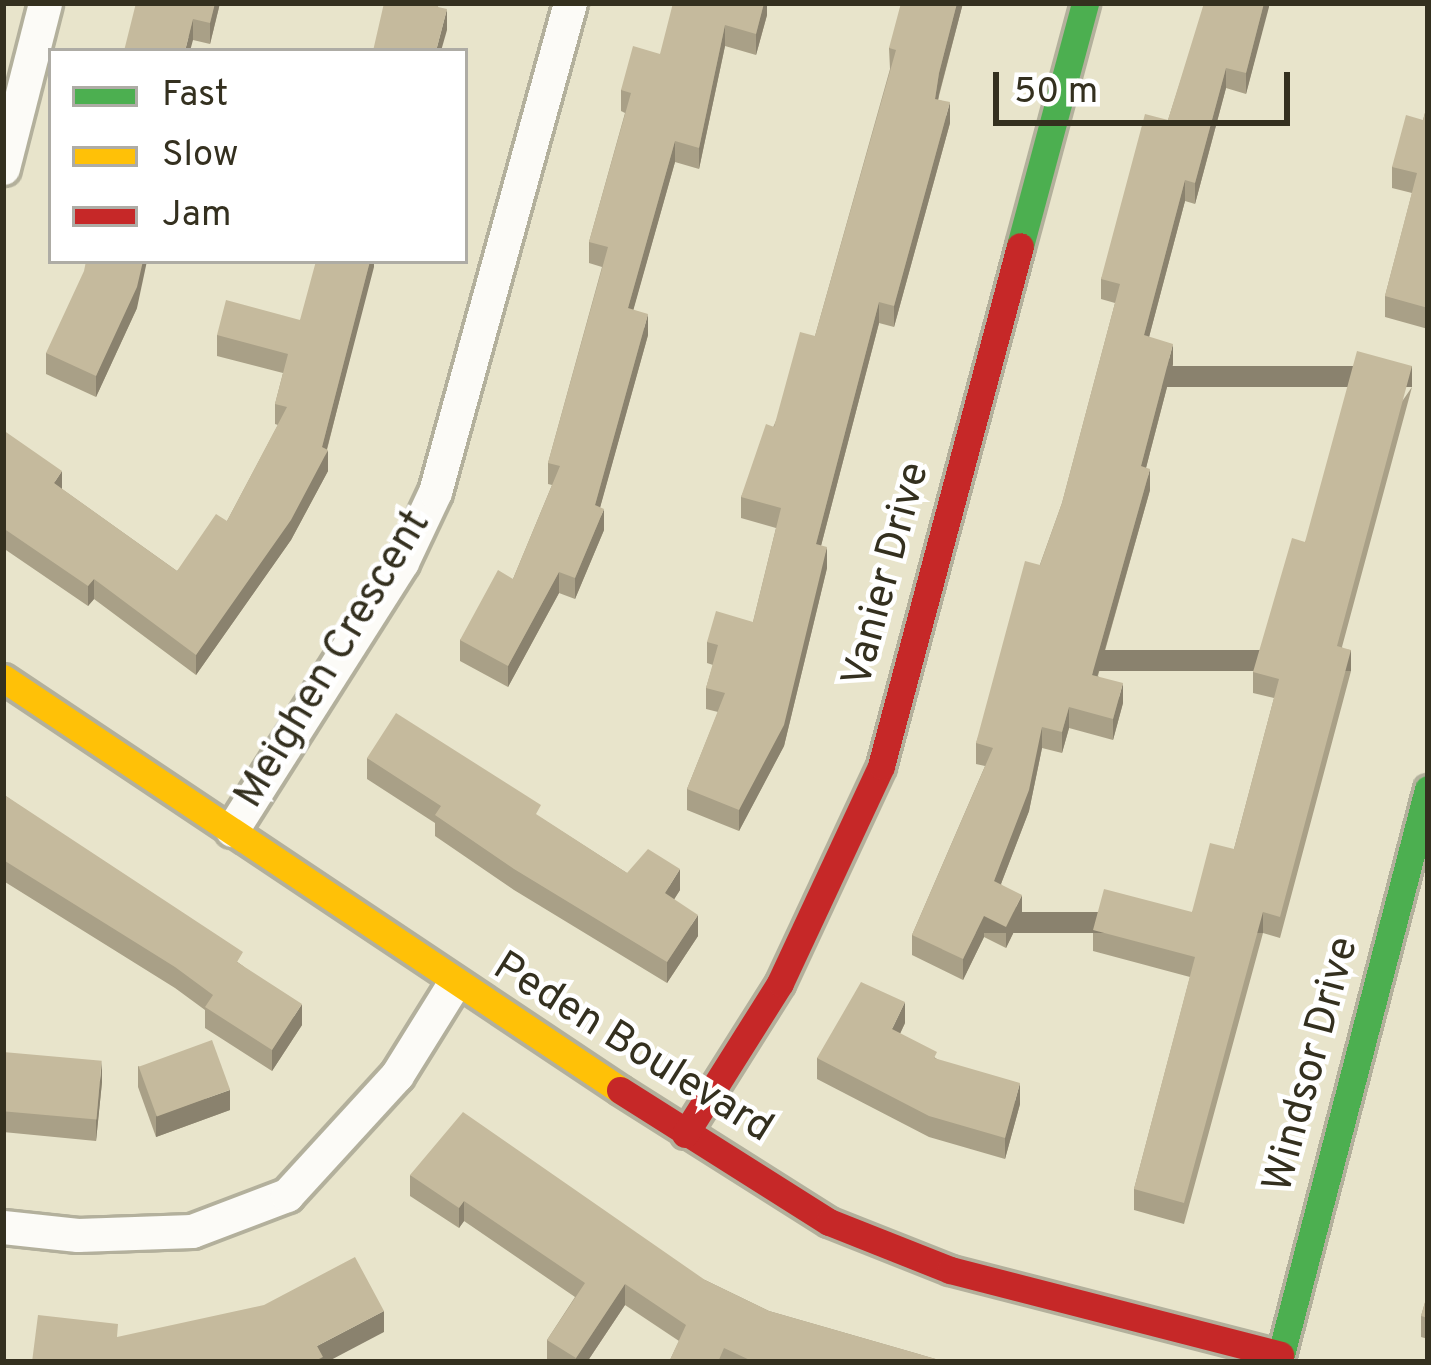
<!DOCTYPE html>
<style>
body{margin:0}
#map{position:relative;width:1431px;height:1365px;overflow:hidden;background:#e8e4cb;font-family:Overpass,sans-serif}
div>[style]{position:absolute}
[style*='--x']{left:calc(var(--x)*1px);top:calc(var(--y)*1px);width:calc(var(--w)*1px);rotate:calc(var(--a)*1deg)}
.roads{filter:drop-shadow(3px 0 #b3b09c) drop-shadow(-3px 0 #b3b09c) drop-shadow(0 3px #b3b09c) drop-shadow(0 -3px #b3b09c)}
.street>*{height:33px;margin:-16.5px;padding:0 16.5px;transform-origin:16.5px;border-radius:16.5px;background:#fcfbf7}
.fast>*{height:27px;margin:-13.5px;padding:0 13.5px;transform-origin:13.5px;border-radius:13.5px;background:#4caf50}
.slow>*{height:27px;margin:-13.5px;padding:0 13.5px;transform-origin:13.5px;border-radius:13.5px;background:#ffc107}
.jam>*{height:27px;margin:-13.5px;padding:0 13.5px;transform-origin:13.5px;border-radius:13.5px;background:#c62828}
.wall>*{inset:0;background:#a9a087}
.shaded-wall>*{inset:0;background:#8a826e;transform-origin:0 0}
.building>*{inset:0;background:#c5ba9d;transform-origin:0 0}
span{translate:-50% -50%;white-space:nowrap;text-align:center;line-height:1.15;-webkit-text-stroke:9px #fff;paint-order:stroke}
.street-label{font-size:42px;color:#34301f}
.frame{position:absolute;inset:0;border:6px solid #34301f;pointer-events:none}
.legend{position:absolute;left:48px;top:48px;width:420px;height:216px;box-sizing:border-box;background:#fff;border:3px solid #aeaca5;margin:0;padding:15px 21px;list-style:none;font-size:36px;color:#34301f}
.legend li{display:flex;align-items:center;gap:24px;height:60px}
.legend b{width:60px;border:3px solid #aeaca5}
.scale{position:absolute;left:993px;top:72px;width:297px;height:54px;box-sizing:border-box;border:6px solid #34301f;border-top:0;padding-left:15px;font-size:36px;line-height:42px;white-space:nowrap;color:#34301f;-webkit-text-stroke:9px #fff;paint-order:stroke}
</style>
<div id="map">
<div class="roads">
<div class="street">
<i style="--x:3;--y:168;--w:170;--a:-75.7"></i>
<i style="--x:232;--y:830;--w:317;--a:-57.6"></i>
<i style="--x:402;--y:562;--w:77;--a:-64.8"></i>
<i style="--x:435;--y:492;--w:507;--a:-74.57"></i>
<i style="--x:3;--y:1227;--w:75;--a:6.1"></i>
<i style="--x:78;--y:1235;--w:114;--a:-2"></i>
<i style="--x:192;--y:1231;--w:102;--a:-20.8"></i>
<i style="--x:287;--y:1195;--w:163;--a:-47.5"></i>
<i style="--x:397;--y:1075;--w:106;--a:-58.1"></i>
</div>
<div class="fast">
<i style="--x:1020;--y:246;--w:252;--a:-75"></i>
<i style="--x:1279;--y:1362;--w:592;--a:-75.42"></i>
</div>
<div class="slow">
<i style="--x:3;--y:678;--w:742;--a:33.73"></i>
</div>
<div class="jam">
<i style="--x:620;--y:1090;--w:247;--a:32.3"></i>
<i style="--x:829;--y:1222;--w:130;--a:21.6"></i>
<i style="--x:950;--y:1270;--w:341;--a:14.4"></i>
<i style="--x:685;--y:1134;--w:178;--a:-57.8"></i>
<i style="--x:780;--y:983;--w:239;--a:-65"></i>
<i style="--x:881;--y:766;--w:538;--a:-75.03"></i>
</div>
</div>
<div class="wall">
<i style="clip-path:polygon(136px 3px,220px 3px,210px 44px,193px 40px)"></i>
<i style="clip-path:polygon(767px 3px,767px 15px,756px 55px,725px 46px,699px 169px,675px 162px,633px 310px,648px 335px,600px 507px,604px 530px,575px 599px,559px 593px,508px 687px,460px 661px,460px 640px,513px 579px,552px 485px,548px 484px,548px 463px,602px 267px,589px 263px,589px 242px,625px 113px,621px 111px,621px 90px,660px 54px)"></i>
<i style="clip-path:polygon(963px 3px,938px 100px,950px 123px,894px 327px,879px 323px,821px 546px,827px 568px,784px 746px,739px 831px,687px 810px,687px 789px,718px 712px,706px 709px,706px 688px,713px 665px,707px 663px,707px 642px,753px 622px,776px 528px,741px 518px,741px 497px,815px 336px,890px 69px,889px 48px)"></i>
<i style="clip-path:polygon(1269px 3px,1246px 94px,1226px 88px,1195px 204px,1185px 201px,1149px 337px,1173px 364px,1146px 468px,1150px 490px,1098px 676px,1123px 703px,1113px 740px,1069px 728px,1062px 753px,1042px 748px,1029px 811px,1001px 884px,1022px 915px,1006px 948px,984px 937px,963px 980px,912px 955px,912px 935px,985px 766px,976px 764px,976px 743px,1062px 503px,1115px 303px,1101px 299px,1101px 279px,1168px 120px,1197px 30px)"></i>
<i style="clip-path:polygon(1428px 102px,1428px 329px,1385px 317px,1385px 296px,1412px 193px,1392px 188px,1392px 167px,1423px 120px)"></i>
<i style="clip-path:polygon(374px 261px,327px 450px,328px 471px,291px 540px,196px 675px,94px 599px,88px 606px,3px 548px,3px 430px,62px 489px,177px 571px,227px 521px,278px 425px,275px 424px,275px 404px,283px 373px,217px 356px,217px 335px,300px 320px)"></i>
<i style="clip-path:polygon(137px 308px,96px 397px,46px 374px,46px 353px)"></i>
<i style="clip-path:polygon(1412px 387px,1342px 647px,1351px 671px,1280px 938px,1263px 933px,1184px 1224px,1134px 1210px,1134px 1189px,1190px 977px,1093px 951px,1093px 930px,1192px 912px,1234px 849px,1274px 698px,1253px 693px,1253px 672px,1305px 542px)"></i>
<i style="clip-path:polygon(367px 758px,541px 818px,627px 873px,680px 890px,674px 899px,698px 936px,667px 983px,514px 890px,435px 836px,435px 823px,367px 779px)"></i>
<i style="clip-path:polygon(3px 794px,243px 966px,302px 1025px,272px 1071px,205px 1028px,205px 1010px,175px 988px,5px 882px,3px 884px)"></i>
<i style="clip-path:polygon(905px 1023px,900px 1034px,937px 1059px,1020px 1104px,1005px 1159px,929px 1137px,817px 1079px,817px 1058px)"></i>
<i style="clip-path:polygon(3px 1052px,102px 1082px,96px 1141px,3px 1132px)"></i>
<i style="clip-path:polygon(138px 1066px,230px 1110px,156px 1137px,138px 1087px)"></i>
<i style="clip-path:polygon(410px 1175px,705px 1280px,769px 1311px,946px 1362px,669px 1362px,679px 1341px,625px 1305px,587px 1362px,550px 1362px,547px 1360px,547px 1340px,575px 1297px,464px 1221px,459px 1228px,410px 1196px)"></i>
<i style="clip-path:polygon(1428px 1292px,1428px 1339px,1421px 1337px,1421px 1316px)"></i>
</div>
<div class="shaded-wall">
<i style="clip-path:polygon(215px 3px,220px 3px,210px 44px,210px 23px)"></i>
<i style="clip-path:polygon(764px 3px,767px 3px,767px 15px,756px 55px,756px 34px)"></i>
<i style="clip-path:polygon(957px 3px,963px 3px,939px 94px,935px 120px,935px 99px,939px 73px)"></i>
<i style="clip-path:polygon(1264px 3px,1269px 3px,1269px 7px,1246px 94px,1246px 73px)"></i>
<i style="clip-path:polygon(447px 9px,447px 30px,441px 51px,436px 51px)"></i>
<i style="clip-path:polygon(193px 19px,193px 40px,190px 51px,185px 51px)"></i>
<i style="clip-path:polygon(725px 25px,725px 46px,699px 169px,699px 148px)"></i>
<i style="clip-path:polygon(1226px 68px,1226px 88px,1195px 204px,1195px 183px)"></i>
<i style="clip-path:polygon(950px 102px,950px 123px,894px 327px,894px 306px)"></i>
<i style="clip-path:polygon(675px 141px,675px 162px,628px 329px,628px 308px)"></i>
<i style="clip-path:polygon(1185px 180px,1185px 201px,1144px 356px,1144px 335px)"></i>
<i style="clip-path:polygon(143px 261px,147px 261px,137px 308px,96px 397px,96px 376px)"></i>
<i style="clip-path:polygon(370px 261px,374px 261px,374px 267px,325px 456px,328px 450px,328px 471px,291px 540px,196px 675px,196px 655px,322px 447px)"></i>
<i style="clip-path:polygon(879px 302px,879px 323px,816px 565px,816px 544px)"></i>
<i style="clip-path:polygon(648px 314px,648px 335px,595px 526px,595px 505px)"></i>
<i style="clip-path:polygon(1173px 344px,1173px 364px,1141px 487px,1141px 466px)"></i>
<i style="left:1412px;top:366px;width:21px;height:290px;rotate:90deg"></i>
<i style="clip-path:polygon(1150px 469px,1150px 490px,1092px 695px,1092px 675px)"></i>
<i style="clip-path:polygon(62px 471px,62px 492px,54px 483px)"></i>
<i style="clip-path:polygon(604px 509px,604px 530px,575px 599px,575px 578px)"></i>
<i style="clip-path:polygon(827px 547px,827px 568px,784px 746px,739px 831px,739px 810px)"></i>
<i style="clip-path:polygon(559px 572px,559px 593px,508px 687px,508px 666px)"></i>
<i style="clip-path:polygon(94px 579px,94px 599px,88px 606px,88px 586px)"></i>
<i style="left:1351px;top:650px;width:21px;height:276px;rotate:90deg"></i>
<i style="clip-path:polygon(1123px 683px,1123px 703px,1113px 740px,1113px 719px)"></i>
<i style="clip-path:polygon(1069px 707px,1069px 728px,1062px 753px,1062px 732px)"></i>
<i style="clip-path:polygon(1042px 727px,1042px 748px,1029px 811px,994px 902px,994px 881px)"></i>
<i style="clip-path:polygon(680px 869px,680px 890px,665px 914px,665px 893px)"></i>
<i style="clip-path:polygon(1022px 895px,1022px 915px,1006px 948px,1006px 927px)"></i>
<i style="left:1263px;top:912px;width:21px;height:302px;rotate:90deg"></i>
<i style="clip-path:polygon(698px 915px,698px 936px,667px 983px,667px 962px)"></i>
<i style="clip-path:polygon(984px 916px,984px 937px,963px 980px,963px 959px)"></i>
<i style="clip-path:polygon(905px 1002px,905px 1023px,892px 1050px,892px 1029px)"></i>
<i style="clip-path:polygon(302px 1004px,302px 1025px,272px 1071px,272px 1050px)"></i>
<i style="clip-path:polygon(102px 1061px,102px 1082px,96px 1141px,96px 1120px)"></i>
<i style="clip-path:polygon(1020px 1083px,1020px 1104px,1005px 1159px,1005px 1138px)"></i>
<i style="clip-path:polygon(230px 1090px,230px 1110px,156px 1137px,156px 1116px)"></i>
<i style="clip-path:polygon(464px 1201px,464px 1221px,459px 1228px,459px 1208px)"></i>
<i style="clip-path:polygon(625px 1284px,625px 1305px,587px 1362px,576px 1362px,576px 1358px)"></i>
<i style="clip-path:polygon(384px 1311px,384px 1332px,327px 1362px,313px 1362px,317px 1346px)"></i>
</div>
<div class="building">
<i style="clip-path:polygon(136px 3px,215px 3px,210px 23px,193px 19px,185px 51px,124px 51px)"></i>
<i style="clip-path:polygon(384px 3px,439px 3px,438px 7px,447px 9px,436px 51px,373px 51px)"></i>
<i style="clip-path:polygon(673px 3px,764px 3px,756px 34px,725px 25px,699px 148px,675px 141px,628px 308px,648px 314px,595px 505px,604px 509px,575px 578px,559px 572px,508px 666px,460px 640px,498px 570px,513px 579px,560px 466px,548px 463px,608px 247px,589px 242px,631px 93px,621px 90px,633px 46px,660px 54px)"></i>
<i style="clip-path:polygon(901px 3px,957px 3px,939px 73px,935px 99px,950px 102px,894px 306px,879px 302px,816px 544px,827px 547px,784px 725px,739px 810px,687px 789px,725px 693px,706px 688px,718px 645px,707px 642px,716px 611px,753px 622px,781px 508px,741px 497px,766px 424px,774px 427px,800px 332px,815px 336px,896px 50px,889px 48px)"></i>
<i style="clip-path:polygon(1204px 3px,1264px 3px,1246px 73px,1226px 68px,1195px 183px,1185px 180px,1144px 335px,1173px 344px,1141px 466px,1150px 469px,1092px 675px,1123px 683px,1113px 719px,1069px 707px,1062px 732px,1042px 727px,1029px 790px,994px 881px,1022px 895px,1006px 927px,984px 916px,963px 959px,912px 935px,993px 748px,976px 743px,1025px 561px,1040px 565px,1062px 503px,1120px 284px,1101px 279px,1145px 114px,1168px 120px)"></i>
<i style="clip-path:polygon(1428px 102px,1428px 308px,1385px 296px,1417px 173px,1392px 167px,1406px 115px,1423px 120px)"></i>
<i style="clip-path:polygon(86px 261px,143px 261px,137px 287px,96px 376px,46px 353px,84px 271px)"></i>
<i style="clip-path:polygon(316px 261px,370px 261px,322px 447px,328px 450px,291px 520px,196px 655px,94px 579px,88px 586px,3px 528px,3px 430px,62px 471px,54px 483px,177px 571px,216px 514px,227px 521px,287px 407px,275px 404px,288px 354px,217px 335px,226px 300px,300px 320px)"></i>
<i style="clip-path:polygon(1357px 351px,1412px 366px,1337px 646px,1351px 650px,1280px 917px,1263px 912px,1184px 1203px,1134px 1189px,1195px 957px,1093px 930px,1104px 889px,1192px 912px,1210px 843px,1234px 849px,1279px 679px,1253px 672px,1292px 538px,1305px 542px)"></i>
<i style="clip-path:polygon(396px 713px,541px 805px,536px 814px,627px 873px,648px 849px,680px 869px,665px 893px,698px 915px,667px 962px,514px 869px,435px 815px,441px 806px,367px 758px)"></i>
<i style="clip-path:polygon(3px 794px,243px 952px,237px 962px,302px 1004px,272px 1050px,205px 1007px,213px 995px,175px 967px,5px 861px,3px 864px)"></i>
<i style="clip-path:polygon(861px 982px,905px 1002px,892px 1029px,937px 1052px,934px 1058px,1020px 1083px,1005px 1138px,929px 1116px,817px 1058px)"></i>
<i style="left:212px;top:1040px;width:53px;height:78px;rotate:70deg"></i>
<i style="left:3px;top:1052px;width:99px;height:59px;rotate:5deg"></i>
<i style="clip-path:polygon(463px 1112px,705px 1280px,769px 1311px,946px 1362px,754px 1362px,724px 1348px,718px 1362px,669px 1362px,686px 1325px,625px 1284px,576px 1358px,547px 1340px,585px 1283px,464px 1201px,459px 1208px,410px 1175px)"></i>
<i style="clip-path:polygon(355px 1257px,384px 1311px,317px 1346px,323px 1357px,313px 1362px,32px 1362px,38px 1315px,118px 1324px,117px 1337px,264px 1305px)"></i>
<i style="clip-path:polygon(1428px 1292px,1428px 1318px,1421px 1316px)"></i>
</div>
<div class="street-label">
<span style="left:888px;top:575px;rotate:-75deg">Vanier Drive</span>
<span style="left:334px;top:660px;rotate:-59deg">Meighen Crescent</span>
<span style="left:632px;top:1049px;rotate:32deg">Peden Boulevard</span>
<span style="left:1313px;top:1065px;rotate:-75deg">Windsor Drive</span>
</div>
<div class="frame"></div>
<ul class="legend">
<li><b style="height:15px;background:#4caf50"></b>Fast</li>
<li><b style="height:15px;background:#ffc107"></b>Slow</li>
<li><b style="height:15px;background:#c62828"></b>Jam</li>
</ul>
<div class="scale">50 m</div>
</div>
